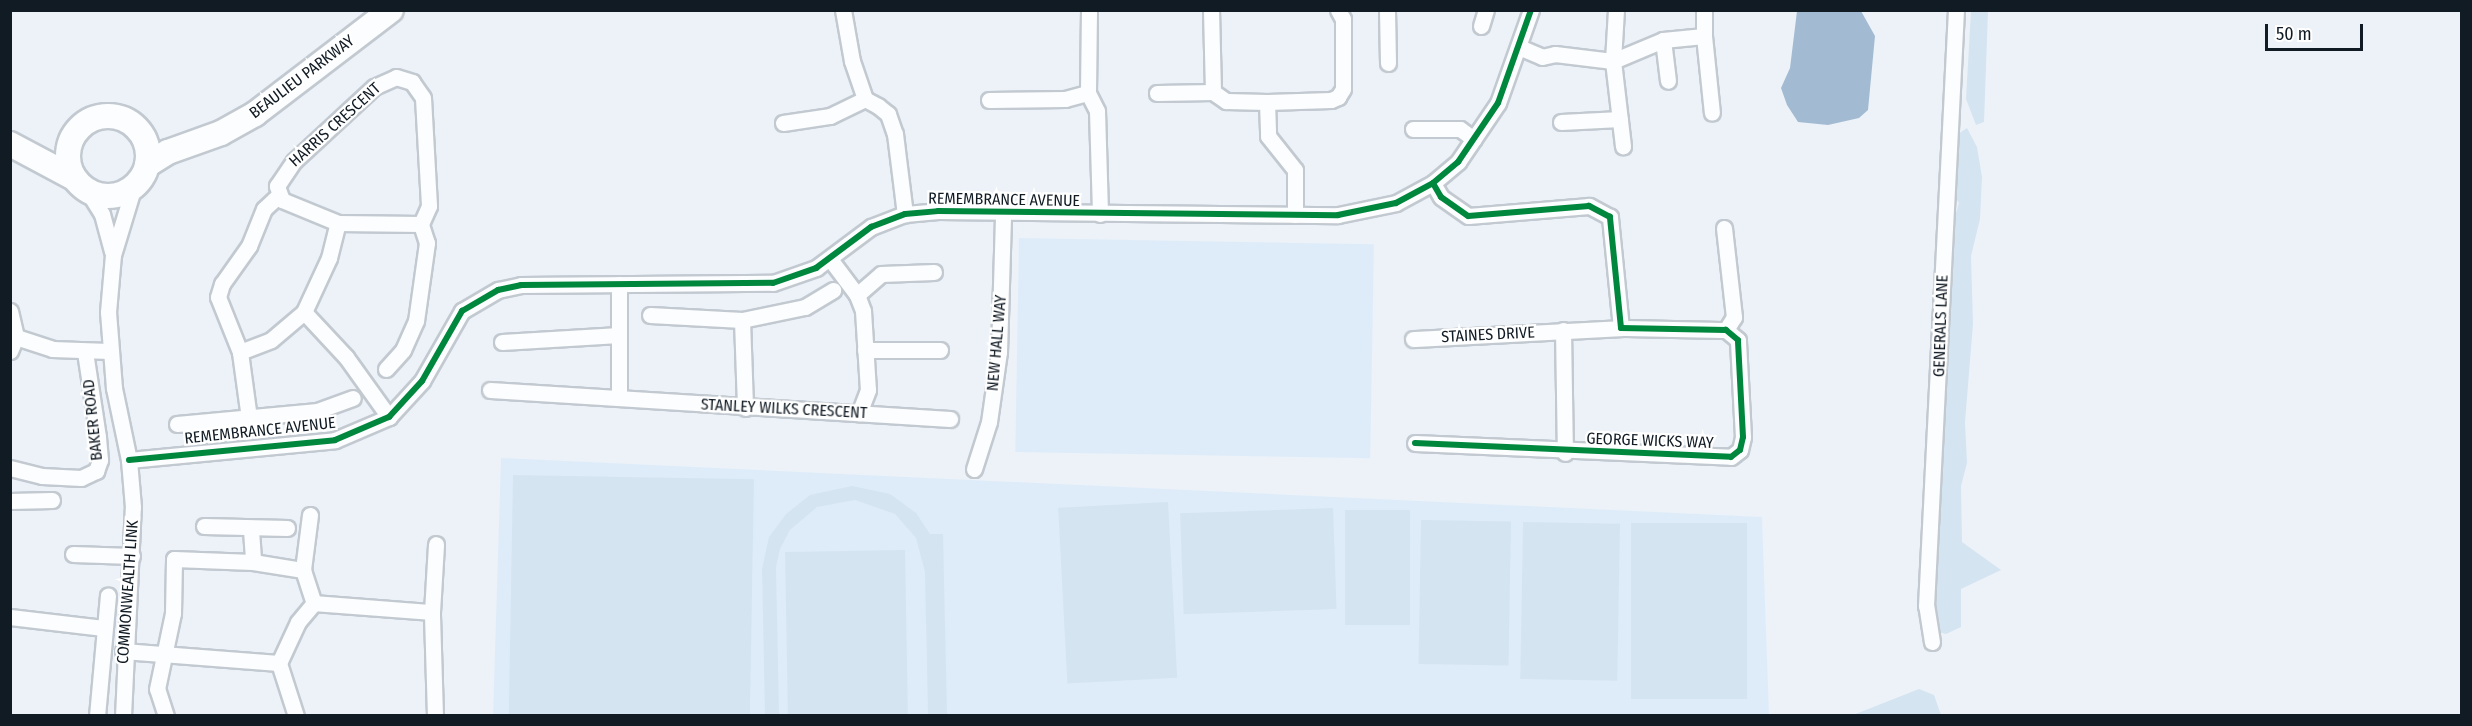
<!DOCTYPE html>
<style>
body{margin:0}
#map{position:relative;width:2472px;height:726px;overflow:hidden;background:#ecf2f8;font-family:"Fira Sans Condensed",sans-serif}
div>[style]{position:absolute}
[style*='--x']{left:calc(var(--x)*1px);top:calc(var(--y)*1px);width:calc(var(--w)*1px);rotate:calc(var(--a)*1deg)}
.built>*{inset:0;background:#deecf9;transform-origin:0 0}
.green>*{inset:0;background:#d5e4f1;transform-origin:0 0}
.water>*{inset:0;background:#a3bbd2}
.roads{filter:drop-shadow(2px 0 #c2c9d0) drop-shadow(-2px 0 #c2c9d0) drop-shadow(0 2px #c2c9d0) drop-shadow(0 -2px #c2c9d0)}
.minor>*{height:15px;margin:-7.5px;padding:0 7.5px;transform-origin:7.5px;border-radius:7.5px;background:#fcfdfe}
.trunk>*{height:24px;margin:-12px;padding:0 12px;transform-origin:12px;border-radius:12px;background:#fcfdfe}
.trunk>.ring{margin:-12px;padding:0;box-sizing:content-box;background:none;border:24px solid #fcfdfe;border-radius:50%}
.cycleway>*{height:6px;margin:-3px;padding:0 3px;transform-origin:3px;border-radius:3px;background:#00873e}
span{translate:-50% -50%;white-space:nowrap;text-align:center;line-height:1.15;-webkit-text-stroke:4.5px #fff;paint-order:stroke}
.street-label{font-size:16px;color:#111b24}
.frame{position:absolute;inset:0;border:12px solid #111b24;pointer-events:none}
.scale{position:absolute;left:2265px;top:24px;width:98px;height:27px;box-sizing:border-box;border:3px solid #111b24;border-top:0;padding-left:8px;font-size:18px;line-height:21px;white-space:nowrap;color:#111b24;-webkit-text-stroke:4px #fff;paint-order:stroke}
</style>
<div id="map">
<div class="built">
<i style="left:1019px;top:238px;width:355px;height:214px;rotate:1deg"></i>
<i style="clip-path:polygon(501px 458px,1762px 517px,1769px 715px,493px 716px)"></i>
</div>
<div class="green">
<i style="clip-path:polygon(1971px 11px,1988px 11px,1984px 122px,1976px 125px,1966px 99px)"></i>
<i style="clip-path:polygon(1967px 128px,1977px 147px,1982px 177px,1980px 219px,1971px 256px,1973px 324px,1965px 422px,1967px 463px,1961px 486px,1962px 542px,2001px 570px,1961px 589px,1961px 627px,1946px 634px,1938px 632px,1932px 612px,1949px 236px,1959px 203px,1948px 186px,1955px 136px)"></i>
<i style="left:513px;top:475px;width:241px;height:240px;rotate:1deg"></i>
<i style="clip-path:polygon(852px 486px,890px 494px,916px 513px,930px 534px,943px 534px,947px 715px,928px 715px,925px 572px,916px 538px,895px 514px,855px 500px,817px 507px,790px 530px,780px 549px,776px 567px,779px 715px,765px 715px,762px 569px,769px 537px,786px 514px,810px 495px)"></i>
<i style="left:1168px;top:502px;width:176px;height:110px;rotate:87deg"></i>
<i style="left:1333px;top:508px;width:101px;height:153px;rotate:88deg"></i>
<i style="left:1410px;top:510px;width:115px;height:65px;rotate:90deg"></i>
<i style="left:1421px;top:520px;width:90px;height:144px;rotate:1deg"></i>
<i style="left:1523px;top:522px;width:97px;height:157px;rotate:1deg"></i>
<i style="left:1631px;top:523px;width:116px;height:176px"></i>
<i style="left:905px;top:550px;width:165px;height:120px;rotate:89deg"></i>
<i style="clip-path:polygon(1919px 689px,1934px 695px,1941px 715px,1853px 715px)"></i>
</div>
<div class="water">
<i style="clip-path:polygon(1797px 11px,1861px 11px,1875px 36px,1868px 110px,1859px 118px,1828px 125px,1798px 122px,1787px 105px,1781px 88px,1790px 68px)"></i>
</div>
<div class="roads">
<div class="minor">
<i style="--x:843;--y:10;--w:52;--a:80"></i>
<i style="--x:852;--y:61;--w:40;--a:71.1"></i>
<i style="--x:1089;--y:10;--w:83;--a:90.7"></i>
<i style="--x:1088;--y:93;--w:20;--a:63"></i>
<i style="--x:1097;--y:111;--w:103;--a:88.3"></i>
<i style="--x:1211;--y:10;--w:82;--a:88.6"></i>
<i style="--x:1213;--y:92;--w:16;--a:35"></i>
<i style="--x:1226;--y:101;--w:41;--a:1.4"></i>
<i style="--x:1267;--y:102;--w:34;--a:88"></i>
<i style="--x:1268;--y:136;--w:43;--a:51.5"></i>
<i style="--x:1295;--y:170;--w:45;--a:90"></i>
<i style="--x:1387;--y:10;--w:53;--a:88.9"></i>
<i style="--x:1616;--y:10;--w:51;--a:93.4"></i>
<i style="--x:1613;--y:61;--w:54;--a:-22.8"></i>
<i style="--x:1663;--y:40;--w:41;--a:-5.6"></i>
<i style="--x:1704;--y:36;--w:26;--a:-90"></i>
<i style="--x:1481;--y:26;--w:17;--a:-73"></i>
<i style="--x:1704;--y:36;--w:77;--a:84.1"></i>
<i style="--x:1663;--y:40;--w:41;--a:83"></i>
<i style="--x:1519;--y:47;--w:25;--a:23"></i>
<i style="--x:1542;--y:57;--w:13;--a:-13"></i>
<i style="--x:1555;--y:54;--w:58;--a:6.9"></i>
<i style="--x:1613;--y:61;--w:86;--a:83.3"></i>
<i style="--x:396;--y:77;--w:17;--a:17"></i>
<i style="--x:412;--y:82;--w:19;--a:55"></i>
<i style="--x:423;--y:98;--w:108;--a:86.8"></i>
<i style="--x:429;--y:206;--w:20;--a:114"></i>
<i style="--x:421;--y:224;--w:83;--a:-179.3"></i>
<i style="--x:338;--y:223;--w:61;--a:-157.7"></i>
<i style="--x:282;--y:200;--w:15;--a:-110"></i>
<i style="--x:277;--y:186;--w:30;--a:-56"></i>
<i style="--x:294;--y:161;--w:109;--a:-42.8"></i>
<i style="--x:374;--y:87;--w:24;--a:-24"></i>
<i style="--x:1157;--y:93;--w:56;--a:-1"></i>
<i style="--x:989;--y:100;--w:76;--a:-0.8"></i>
<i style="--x:1065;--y:99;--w:24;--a:-15"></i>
<i style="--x:1267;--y:102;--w:64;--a:-1.8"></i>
<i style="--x:1331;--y:100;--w:8;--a:-23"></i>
<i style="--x:1338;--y:97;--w:9;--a:-58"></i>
<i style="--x:1343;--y:89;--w:70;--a:-90"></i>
<i style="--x:1343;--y:19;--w:10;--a:-119"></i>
<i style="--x:1561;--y:122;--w:59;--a:-2.9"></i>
<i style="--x:783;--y:123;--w:48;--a:-8.5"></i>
<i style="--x:830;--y:116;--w:39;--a:-26"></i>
<i style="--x:865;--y:99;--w:15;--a:28"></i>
<i style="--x:878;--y:106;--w:13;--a:39"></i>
<i style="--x:888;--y:114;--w:21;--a:71"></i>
<i style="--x:895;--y:134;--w:81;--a:82.9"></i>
<i style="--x:1413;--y:129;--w:47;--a:0"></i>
<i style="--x:1460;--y:129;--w:17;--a:36"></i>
<i style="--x:87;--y:190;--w:28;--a:58"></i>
<i style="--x:102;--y:214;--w:39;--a:75"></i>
<i style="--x:1724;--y:228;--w:90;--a:83.6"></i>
<i style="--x:1734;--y:317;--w:15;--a:122"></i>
<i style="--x:830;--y:259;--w:45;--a:53.1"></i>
<i style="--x:857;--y:295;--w:17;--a:69"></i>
<i style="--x:863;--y:311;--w:79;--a:86.4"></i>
<i style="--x:868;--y:390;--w:25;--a:111"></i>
<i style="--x:619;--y:284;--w:112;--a:90"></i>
<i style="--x:857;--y:295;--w:32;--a:-41"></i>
<i style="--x:881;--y:274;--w:53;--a:-2.2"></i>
<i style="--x:10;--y:311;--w:27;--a:77"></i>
<i style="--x:304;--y:312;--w:62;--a:47"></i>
<i style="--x:346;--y:357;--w:74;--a:54.4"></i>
<i style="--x:650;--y:315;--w:92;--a:3.1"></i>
<i style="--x:742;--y:320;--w:64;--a:-11.7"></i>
<i style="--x:805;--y:307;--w:33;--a:-31"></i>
<i style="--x:742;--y:320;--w:88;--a:88"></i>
<i style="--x:1563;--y:330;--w:123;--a:89.1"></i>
<i style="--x:1413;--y:339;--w:208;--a:-3"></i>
<i style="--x:502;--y:342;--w:117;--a:-3.4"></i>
<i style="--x:865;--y:350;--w:75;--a:0"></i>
<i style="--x:10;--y:351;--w:15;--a:-67"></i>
<i style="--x:16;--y:337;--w:38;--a:18"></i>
<i style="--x:52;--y:349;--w:57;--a:2"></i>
<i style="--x:240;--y:352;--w:33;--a:-21"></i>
<i style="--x:271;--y:340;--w:43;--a:-40.3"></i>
<i style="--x:304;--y:312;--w:60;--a:-65.2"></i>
<i style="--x:329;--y:258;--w:36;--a:-76"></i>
<i style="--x:386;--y:369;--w:25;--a:-48"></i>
<i style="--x:403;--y:350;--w:32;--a:-66"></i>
<i style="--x:416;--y:321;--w:79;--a:-82"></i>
<i style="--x:427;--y:243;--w:20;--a:-108"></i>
<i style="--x:490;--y:390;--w:461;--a:3.6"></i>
<i style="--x:249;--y:418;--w:67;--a:-97.8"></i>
<i style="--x:240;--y:352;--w:59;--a:-111.8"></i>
<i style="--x:218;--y:297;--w:14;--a:-73"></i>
<i style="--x:222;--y:284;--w:47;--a:-54.6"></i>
<i style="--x:249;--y:246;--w:40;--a:-68"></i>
<i style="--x:264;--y:209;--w:19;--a:-43"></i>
<i style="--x:177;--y:424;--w:141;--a:-5.3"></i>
<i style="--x:317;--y:411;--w:38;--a:-20"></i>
<i style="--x:1415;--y:443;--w:316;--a:2.5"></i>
<i style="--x:1731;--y:457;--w:11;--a:-38"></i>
<i style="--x:1740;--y:450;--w:13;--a:-77"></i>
<i style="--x:1743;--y:437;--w:97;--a:-93"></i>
<i style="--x:1738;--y:340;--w:16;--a:-140"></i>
<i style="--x:1726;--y:330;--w:105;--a:-178.9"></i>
<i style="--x:1621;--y:328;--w:112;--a:-95.7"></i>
<i style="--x:1610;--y:217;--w:24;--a:-152"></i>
<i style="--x:1589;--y:206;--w:121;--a:175.3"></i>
<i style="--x:1468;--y:216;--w:33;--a:-145"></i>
<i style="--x:1441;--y:197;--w:16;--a:-120"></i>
<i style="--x:129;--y:460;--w:207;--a:-5.5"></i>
<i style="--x:335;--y:440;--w:59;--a:-23.1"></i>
<i style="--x:389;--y:417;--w:49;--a:-47.5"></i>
<i style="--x:422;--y:381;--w:81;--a:-60.3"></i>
<i style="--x:462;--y:311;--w:42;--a:-30.3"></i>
<i style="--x:498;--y:290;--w:24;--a:-12"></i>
<i style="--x:521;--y:285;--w:252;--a:-0.5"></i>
<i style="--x:773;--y:283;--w:46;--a:-19.2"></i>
<i style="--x:816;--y:268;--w:69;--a:-36.7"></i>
<i style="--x:871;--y:227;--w:36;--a:-21"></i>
<i style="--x:905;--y:214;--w:33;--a:-5"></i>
<i style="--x:938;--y:211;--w:400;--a:0.6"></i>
<i style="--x:1338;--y:215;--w:59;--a:-11.7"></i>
<i style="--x:1396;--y:203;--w:42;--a:-28.4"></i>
<i style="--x:1433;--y:183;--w:33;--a:-40"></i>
<i style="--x:1458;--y:162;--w:71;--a:-55.9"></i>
<i style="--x:1498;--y:103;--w:99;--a:-70.5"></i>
<i style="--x:10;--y:468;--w:33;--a:14"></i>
<i style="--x:42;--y:476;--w:39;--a:3"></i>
<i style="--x:81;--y:478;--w:17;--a:-25"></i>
<i style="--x:96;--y:471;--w:12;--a:-70"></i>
<i style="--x:100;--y:460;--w:23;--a:-95"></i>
<i style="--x:98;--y:437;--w:86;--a:-98.7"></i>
<i style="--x:974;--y:469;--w:49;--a:-72.3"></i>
<i style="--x:989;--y:422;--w:71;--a:-81.9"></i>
<i style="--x:999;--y:352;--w:138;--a:-88.3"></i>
<i style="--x:10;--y:501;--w:42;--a:-1.4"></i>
<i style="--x:310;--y:515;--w:55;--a:97.3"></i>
<i style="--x:303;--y:570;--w:35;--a:72"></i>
<i style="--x:204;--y:526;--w:83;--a:1.4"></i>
<i style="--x:251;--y:530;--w:32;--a:86"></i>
<i style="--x:73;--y:554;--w:59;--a:1.9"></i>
<i style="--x:10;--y:617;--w:94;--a:6.7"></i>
<i style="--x:1932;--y:642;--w:36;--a:-99"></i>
<i style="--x:1926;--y:606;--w:597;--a:-87.12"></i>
<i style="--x:123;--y:651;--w:156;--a:4.4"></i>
<i style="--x:97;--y:716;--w:121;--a:-84.8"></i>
<i style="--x:123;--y:716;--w:209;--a:-87.3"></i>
<i style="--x:133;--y:507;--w:47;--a:-94.9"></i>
<i style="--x:129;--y:460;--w:74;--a:-101.8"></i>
<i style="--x:114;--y:388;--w:76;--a:-94.5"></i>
<i style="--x:108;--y:312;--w:57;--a:-85"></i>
<i style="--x:113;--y:255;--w:72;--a:-73.1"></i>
<i style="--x:166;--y:716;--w:28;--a:-108"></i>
<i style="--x:157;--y:689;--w:78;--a:-78.1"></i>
<i style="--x:173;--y:613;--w:54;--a:-88.9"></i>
<i style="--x:174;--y:559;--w:79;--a:2.2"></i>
<i style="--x:253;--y:562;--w:51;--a:9.1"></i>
<i style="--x:296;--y:716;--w:56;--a:-107.8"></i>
<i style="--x:279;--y:663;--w:45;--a:-65.1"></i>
<i style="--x:298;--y:622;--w:25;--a:-50"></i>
<i style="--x:314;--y:603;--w:118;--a:4.4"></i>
<i style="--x:435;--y:716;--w:104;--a:-91.7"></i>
<i style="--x:432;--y:612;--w:68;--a:-86.6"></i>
</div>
<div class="trunk">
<i class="ring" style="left:68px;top:116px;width:56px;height:56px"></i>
<i style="--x:10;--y:144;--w:72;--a:28"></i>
<i style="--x:147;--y:165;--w:25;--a:-32"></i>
<i style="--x:168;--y:152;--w:56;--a:-19.7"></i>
<i style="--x:221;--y:133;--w:39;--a:-29"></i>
<i style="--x:255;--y:114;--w:171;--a:-37.4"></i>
</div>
</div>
<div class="cycleway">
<i style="--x:1415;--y:443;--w:316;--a:2.5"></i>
<i style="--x:1731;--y:457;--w:11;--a:-38"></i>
<i style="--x:1740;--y:450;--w:13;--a:-77"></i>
<i style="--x:1743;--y:437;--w:97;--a:-93"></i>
<i style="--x:1738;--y:340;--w:16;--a:-140"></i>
<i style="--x:1726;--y:330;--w:105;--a:-178.9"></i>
<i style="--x:1621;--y:328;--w:112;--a:-95.7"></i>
<i style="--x:1610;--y:217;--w:24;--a:-152"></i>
<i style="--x:1589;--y:206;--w:121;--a:175.3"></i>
<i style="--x:1468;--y:216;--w:33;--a:-145"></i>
<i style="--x:1441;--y:197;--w:16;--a:-120"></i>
<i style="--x:129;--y:460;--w:207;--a:-5.5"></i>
<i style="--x:335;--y:440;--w:59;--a:-23.1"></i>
<i style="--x:389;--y:417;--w:49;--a:-47.5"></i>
<i style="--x:422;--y:381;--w:81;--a:-60.3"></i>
<i style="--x:462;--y:311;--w:42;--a:-30.3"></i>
<i style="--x:498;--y:290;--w:24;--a:-12"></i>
<i style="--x:521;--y:285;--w:252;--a:-0.5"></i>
<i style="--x:773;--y:283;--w:46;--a:-19.2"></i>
<i style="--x:816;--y:268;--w:69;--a:-36.7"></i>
<i style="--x:871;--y:227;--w:36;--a:-21"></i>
<i style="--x:905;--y:214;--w:33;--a:-5"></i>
<i style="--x:938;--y:211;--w:400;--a:0.6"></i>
<i style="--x:1338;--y:215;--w:59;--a:-11.7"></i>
<i style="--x:1396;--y:203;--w:42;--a:-28.4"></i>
<i style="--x:1433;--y:183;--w:33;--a:-40"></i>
<i style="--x:1458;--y:162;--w:71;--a:-55.9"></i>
<i style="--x:1498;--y:103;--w:99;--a:-70.5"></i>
</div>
<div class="street-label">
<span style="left:302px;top:77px;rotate:-37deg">BEAULIEU PARKWAY</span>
<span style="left:335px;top:125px;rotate:-42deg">HARRIS CRESCENT</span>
<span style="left:1004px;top:200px;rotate:1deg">REMEMBRANCE AVENUE</span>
<span style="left:1941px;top:326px;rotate:-88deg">GENERALS LANE</span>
<span style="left:1488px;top:335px;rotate:-3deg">STAINES DRIVE</span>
<span style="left:997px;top:343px;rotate:-85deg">NEW HALL WAY</span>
<span style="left:784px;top:409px;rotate:3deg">STANLEY WILKS CRESCENT</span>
<span style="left:93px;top:420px;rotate:-96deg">BAKER ROAD</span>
<span style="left:260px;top:431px;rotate:-6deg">REMEMBRANCE AVENUE</span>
<span style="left:1650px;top:441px;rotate:2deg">GEORGE WICKS WAY</span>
<span style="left:128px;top:592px;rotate:-86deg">COMMONWEALTH LINK</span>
</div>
<div class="frame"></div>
<div class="scale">50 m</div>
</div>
